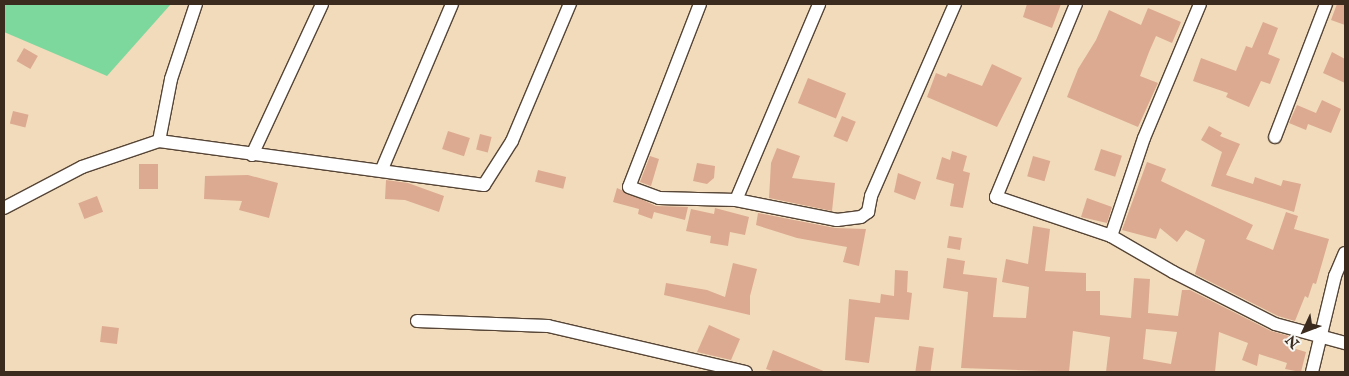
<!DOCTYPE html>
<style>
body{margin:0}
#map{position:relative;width:1349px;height:376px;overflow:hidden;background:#f2dbbb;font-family:"IM FELL English",serif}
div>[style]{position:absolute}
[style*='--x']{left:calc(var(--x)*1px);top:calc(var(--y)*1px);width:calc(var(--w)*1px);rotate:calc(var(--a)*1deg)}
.green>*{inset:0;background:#7dd89e}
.building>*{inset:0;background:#dcaa90;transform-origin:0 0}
.roads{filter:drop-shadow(1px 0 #564536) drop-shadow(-1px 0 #564536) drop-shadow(0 1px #564536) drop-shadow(0 -1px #564536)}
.minor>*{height:12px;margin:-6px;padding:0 6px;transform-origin:6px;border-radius:6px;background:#fff}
span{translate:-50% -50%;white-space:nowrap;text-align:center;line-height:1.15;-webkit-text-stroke:4px #f6f6f2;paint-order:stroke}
.frame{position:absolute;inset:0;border:5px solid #3b2a1e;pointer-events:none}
.north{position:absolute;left:1279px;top:306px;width:50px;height:50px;-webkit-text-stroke:4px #f6f6f2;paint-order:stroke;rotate:227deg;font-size:14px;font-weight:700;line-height:20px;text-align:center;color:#3b2a1e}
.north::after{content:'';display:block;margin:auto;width:18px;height:22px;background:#3b2a1e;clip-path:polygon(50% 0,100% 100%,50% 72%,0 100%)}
</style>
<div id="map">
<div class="green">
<i style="clip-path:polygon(4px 4px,171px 4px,107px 76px,4px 32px)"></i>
</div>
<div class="building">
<i style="clip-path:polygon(1027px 4px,1061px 4px,1052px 28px,1023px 17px)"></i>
<i style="clip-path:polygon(1337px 4px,1345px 4px,1345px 25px,1331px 20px)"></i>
<i style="clip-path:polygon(1148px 8px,1181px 22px,1172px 43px,1156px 36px,1149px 52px,1140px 76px,1158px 83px,1138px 127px,1067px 97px,1078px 69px,1096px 40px,1109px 10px,1141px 25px)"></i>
<i style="clip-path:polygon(1263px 22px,1278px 28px,1268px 54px,1280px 59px,1270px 84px,1261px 81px,1249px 107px,1226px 97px,1228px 93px,1193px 81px,1201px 58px,1236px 71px,1246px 46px,1252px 48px)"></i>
<i style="left:24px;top:48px;width:16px;height:15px;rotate:30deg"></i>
<i style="clip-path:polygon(1332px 52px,1345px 59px,1345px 83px,1323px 73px)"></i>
<i style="clip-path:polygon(992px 64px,1022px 78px,997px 127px,927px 97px,936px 73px,946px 77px,948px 73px,982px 86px)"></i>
<i style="left:808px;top:78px;width:41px;height:27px;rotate:22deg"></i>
<i style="clip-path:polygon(1322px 100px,1341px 109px,1331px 133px,1308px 124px,1306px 130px,1289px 123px,1297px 105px,1316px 113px)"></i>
<i style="left:13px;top:111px;width:16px;height:13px;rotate:14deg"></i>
<i style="left:842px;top:116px;width:15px;height:22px;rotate:23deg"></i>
<i style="clip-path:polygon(1209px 126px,1222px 133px,1220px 136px,1240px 144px,1226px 175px,1253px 184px,1255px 177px,1281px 186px,1283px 180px,1301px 184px,1294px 212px,1211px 186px,1222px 152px,1201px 140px)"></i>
<i style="left:448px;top:131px;width:23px;height:19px;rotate:18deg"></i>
<i style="left:480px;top:134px;width:12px;height:16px;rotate:14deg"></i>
<i style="clip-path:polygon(777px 148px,800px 156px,792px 178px,835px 183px,832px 211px,769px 198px,771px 163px)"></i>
<i style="left:1101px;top:149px;width:22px;height:22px;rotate:18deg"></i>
<i style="clip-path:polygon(952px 151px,967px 156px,963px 171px,970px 173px,963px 208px,950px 206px,954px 184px,936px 179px,942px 157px,950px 160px)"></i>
<i style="clip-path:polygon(650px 156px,659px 159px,651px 186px,640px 182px)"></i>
<i style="left:1033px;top:156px;width:18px;height:21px;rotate:16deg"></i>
<i style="clip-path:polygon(1147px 162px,1166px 169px,1161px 181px,1253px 225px,1246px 239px,1273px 250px,1286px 212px,1298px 216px,1294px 229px,1329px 239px,1316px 284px,1313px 283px,1308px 298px,1305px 296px,1295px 321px,1278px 316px,1195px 274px,1205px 240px,1186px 230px,1177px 242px,1160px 228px,1156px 239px,1122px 230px)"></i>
<i style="clip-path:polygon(697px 163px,715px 166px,714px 178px,707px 184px,693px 181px)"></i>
<i style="left:139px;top:164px;width:19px;height:25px"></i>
<i style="left:538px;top:170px;width:29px;height:12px;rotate:14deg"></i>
<i style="clip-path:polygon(898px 173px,921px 182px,915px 200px,894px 192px)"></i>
<i style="clip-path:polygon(248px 175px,278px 183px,269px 218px,239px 210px,242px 201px,204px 199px,205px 176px)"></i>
<i style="clip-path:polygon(386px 180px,408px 183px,444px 196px,439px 212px,405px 200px,385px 199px)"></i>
<i style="clip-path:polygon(617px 188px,656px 206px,688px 207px,685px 220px,654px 212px,652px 219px,638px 214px,639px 209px,613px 202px)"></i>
<i style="left:97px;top:196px;width:17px;height:20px;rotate:69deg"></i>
<i style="clip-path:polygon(1087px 198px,1112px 207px,1107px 223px,1081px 217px)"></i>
<i style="clip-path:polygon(715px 208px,749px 217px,745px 235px,730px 232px,728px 246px,710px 243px,711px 236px,686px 231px,691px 209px,714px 214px)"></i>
<i style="clip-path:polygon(758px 213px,835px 228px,866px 229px,859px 266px,843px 262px,847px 247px,797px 238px,756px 225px)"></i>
<i style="clip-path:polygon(evenodd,1033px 226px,1050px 229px,1045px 271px,1086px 273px,1086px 291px,1100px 291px,1100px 315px,1131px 318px,1134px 278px,1150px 279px,1148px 313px,1178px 316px,1182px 290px,1190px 290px,1271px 331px,1289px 336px,1286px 346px,1306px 352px,1301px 372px,1285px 369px,1287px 363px,1259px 354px,1257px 366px,1242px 360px,1248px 343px,1219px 332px,1215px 372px,1106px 372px,1110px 337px,1073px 331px,1069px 372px,961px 368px,968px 292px,943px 288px,947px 258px,965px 261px,963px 274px,997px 278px,993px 317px,1026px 318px,1029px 287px,1002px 282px,1006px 259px,1028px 264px,1033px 226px,1146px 329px,1177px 332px,1171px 364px,1143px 359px,1146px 329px)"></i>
<i style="left:949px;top:236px;width:13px;height:12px;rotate:9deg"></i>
<i style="clip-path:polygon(733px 263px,757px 269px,750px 296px,750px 315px,664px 295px,666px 283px,707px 290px,725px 297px)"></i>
<i style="clip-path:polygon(895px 270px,908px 271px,907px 292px,912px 293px,909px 320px,875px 317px,869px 363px,845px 360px,849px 299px,880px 303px,881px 294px,894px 296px)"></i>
<i style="clip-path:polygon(709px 325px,740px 339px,731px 360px,697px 352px)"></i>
<i style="left:102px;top:326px;width:17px;height:16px;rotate:7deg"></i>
<i style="left:919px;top:346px;width:15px;height:26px;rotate:8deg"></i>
<i style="clip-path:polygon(773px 350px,826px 372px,775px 372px,766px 369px)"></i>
</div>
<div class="roads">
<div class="minor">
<i style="--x:700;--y:4;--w:196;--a:111.2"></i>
<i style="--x:629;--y:187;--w:32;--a:20"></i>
<i style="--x:659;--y:198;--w:77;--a:1.5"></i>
<i style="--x:736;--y:200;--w:103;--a:11.2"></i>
<i style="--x:837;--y:220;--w:24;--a:-7"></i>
<i style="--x:861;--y:217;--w:9;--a:-36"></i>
<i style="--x:868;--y:212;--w:16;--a:-79"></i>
<i style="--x:871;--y:196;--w:210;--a:-66.4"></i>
<i style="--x:1076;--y:4;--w:209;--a:112.5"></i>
<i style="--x:996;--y:197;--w:121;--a:18.7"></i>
<i style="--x:1111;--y:236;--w:72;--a:30.1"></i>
<i style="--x:1173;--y:272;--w:114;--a:27"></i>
<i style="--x:1275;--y:324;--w:73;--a:15.2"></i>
<i style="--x:1275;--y:137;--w:142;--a:-69"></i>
<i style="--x:159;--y:141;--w:63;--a:-79"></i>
<i style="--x:171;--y:79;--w:79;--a:-71.6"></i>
<i style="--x:252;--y:155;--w:166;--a:-65.1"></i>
<i style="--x:382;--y:169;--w:179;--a:-67"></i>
<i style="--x:736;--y:200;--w:213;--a:-67"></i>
<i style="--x:4;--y:208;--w:88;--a:-27.7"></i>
<i style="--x:82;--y:167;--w:81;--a:-18.7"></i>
<i style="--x:159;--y:141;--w:328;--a:7.7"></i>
<i style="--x:484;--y:185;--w:52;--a:-57.5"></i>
<i style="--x:512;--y:141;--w:149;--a:-67.1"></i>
<i style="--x:1111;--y:236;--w:103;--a:-71.4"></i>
<i style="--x:1144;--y:138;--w:145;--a:-67.3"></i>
<i style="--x:417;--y:321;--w:131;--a:2.2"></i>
<i style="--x:548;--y:326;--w:203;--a:13.1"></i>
<i style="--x:1312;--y:372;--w:99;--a:-76.5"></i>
<i style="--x:1335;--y:276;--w:25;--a:-67"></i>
</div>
</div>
<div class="frame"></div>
<div class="north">N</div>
</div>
